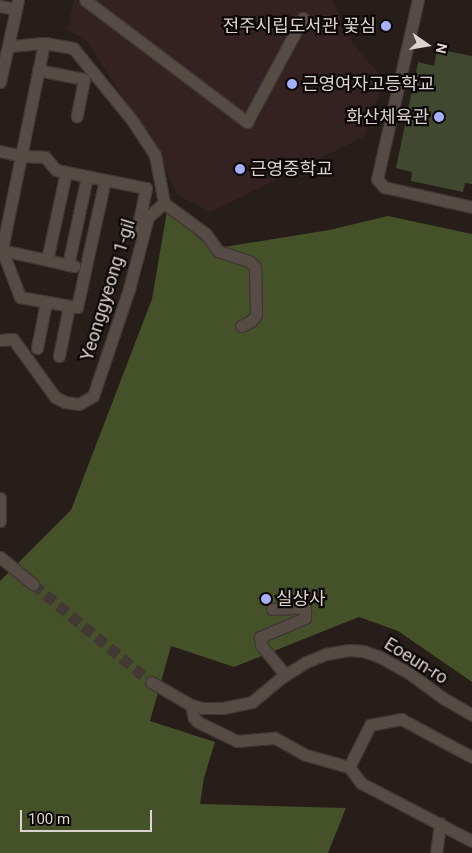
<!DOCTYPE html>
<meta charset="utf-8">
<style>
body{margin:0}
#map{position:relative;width:472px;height:853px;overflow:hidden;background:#271d19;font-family:Roboto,"Noto Sans KR",sans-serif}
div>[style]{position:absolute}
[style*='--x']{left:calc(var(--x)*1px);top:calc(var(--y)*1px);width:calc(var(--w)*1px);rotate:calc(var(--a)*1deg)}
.education>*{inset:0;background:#342121}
.green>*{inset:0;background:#404830}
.forest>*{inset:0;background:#455129}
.minor-tunnel>*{height:11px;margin-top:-5.5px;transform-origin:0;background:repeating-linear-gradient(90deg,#423834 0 11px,transparent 0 16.5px)}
.roads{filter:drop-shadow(1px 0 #403835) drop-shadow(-1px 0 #403835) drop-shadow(0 1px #403835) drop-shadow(0 -1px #403835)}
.minor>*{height:11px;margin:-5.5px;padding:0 5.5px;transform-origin:5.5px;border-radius:5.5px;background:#574b46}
.dots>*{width:14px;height:14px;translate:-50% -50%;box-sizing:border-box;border:2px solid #0d0807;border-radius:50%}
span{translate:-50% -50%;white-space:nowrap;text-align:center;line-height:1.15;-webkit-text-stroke:4.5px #0d0807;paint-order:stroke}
.poi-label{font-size:18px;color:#dad3d0}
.right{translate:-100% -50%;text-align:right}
.left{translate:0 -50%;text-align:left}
.street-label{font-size:18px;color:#dad3d0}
.north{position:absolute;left:402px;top:20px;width:50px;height:50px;-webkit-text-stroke:4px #0d0807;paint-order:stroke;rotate:103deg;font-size:14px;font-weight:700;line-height:20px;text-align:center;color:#dad3d0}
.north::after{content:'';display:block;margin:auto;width:18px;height:22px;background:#dad3d0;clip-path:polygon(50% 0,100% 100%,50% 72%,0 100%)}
.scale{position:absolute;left:20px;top:810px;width:132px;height:22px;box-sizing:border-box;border:2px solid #dad3d0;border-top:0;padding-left:6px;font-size:15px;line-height:18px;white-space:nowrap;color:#dad3d0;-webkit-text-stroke:4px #0d0807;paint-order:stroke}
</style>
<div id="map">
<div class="education">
<i style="clip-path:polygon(74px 0,332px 0,351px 41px,384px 80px,364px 137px,210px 212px,177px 195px,158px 152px,86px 40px,67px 30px)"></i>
</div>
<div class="green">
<i style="clip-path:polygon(437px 49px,472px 56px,472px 184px,465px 183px,463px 192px,411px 181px,412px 172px,396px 168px,418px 62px,434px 66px)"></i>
</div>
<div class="forest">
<i style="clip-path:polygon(167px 211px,212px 249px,329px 230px,388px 216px,472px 234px,472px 682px,398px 631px,359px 617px,234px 667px,171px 646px,150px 721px,215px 742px,204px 778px,200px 804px,346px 808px,328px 853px,0 853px,0 581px,71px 510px,152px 299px)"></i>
</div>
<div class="minor-tunnel">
<i style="--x:33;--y:584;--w:153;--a:39.7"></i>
</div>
<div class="roads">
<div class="minor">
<i style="--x:85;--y:0;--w:203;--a:37"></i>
<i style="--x:247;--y:122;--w:118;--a:-61.7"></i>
<i style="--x:418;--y:0;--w:184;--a:102.9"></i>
<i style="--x:377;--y:179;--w:11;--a:49"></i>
<i style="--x:384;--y:187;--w:90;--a:12.8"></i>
<i style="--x:0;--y:6;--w:16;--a:11"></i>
<i style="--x:44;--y:43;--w:211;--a:101.5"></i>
<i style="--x:2;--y:250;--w:50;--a:69"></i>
<i style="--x:20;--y:297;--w:58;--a:10"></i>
<i style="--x:77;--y:307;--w:130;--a:-77.6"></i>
<i style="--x:38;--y:70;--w:47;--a:11.1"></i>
<i style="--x:84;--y:79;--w:38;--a:101"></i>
<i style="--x:0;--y:82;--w:84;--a:-77.6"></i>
<i style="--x:0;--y:151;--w:22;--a:13"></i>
<i style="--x:21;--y:156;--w:24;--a:2"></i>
<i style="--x:45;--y:157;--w:17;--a:50"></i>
<i style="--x:56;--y:170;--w:92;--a:11.3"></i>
<i style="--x:146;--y:188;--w:43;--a:102.1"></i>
<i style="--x:164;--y:203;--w:52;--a:36.4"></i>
<i style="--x:206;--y:234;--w:21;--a:55"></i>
<i style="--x:218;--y:251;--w:33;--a:18"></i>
<i style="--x:249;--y:261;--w:8;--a:45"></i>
<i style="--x:255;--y:267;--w:48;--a:88.8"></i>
<i style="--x:256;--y:315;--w:8;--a:130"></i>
<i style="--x:251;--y:321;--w:11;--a:153"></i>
<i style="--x:2;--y:250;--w:74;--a:12.5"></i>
<i style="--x:47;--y:260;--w:90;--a:-77.8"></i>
<i style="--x:68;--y:265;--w:91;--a:-77.9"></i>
<i style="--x:0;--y:340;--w:13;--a:-4"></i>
<i style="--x:13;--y:339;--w:72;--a:54.1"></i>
<i style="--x:55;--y:397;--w:11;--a:27"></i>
<i style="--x:65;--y:402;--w:14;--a:8"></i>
<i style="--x:79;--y:404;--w:16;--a:-30"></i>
<i style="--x:93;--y:396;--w:113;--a:-71.4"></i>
<i style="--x:129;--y:289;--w:74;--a:-75.2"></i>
<i style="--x:148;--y:217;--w:21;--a:-41"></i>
<i style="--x:164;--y:203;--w:49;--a:-100.6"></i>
<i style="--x:155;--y:155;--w:42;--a:-123.3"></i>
<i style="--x:132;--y:120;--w:93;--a:-129.3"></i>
<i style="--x:73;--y:48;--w:29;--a:-170"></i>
<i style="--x:44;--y:43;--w:36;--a:175"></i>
<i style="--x:37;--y:348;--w:47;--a:-78.9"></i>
<i style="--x:59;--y:356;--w:51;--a:-78.7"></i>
<i style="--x:0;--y:498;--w:23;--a:90"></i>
<i style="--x:0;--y:557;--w:43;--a:39.3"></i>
<i style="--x:272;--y:609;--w:33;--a:-3"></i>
<i style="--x:305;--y:607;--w:11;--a:90"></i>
<i style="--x:305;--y:618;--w:49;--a:157.1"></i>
<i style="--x:260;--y:637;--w:8;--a:83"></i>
<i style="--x:261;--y:645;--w:38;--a:51"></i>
<i style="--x:151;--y:682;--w:46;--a:29.9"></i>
<i style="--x:191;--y:705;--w:11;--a:15"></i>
<i style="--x:202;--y:708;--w:21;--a:0"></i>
<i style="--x:223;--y:708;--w:30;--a:-12"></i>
<i style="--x:252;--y:702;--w:39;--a:-40"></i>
<i style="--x:282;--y:677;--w:28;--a:-32"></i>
<i style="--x:306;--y:662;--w:22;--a:-22"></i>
<i style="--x:326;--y:654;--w:23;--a:-10"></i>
<i style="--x:349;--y:650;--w:14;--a:4"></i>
<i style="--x:363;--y:651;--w:18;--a:19"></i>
<i style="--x:380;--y:657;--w:33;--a:29"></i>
<i style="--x:409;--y:673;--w:42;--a:36.3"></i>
<i style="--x:443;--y:698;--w:34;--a:30"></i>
<i style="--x:191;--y:705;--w:13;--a:77"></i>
<i style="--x:194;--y:718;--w:6;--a:45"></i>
<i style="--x:198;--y:722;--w:43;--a:26"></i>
<i style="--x:237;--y:741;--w:38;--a:-5"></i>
<i style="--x:275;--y:738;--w:35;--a:29"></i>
<i style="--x:306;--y:755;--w:45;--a:15.6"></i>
<i style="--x:349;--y:767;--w:20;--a:53"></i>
<i style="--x:361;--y:783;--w:125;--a:27.6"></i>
<i style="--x:349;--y:767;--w:47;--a:-63.4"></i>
<i style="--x:370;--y:725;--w:32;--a:-11"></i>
<i style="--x:401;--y:719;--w:81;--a:28.2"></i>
<i style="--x:436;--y:853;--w:30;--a:-82"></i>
</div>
</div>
<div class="dots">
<i style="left:386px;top:26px;background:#a5b1fc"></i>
<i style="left:292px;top:84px;background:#a5b1fc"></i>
<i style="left:439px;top:117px;background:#a5b1fc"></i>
<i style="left:240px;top:169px;background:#a5b1fc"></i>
<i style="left:266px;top:599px;background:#a5b1fc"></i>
</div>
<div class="poi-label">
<span class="right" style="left:376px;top:26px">전주시립도서관 꽃심</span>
<span class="left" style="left:302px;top:84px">근영여자고등학교</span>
<span class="right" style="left:429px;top:117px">화산체육관</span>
<span class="left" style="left:250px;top:169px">근영중학교</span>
<span class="left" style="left:276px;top:599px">실상사</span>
</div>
<div class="street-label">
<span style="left:108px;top:290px;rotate:-73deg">Yeonggyeong 1-gil</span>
<span style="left:416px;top:661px;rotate:32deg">Eoeun-ro</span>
</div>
<div class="north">N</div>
<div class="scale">100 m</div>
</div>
